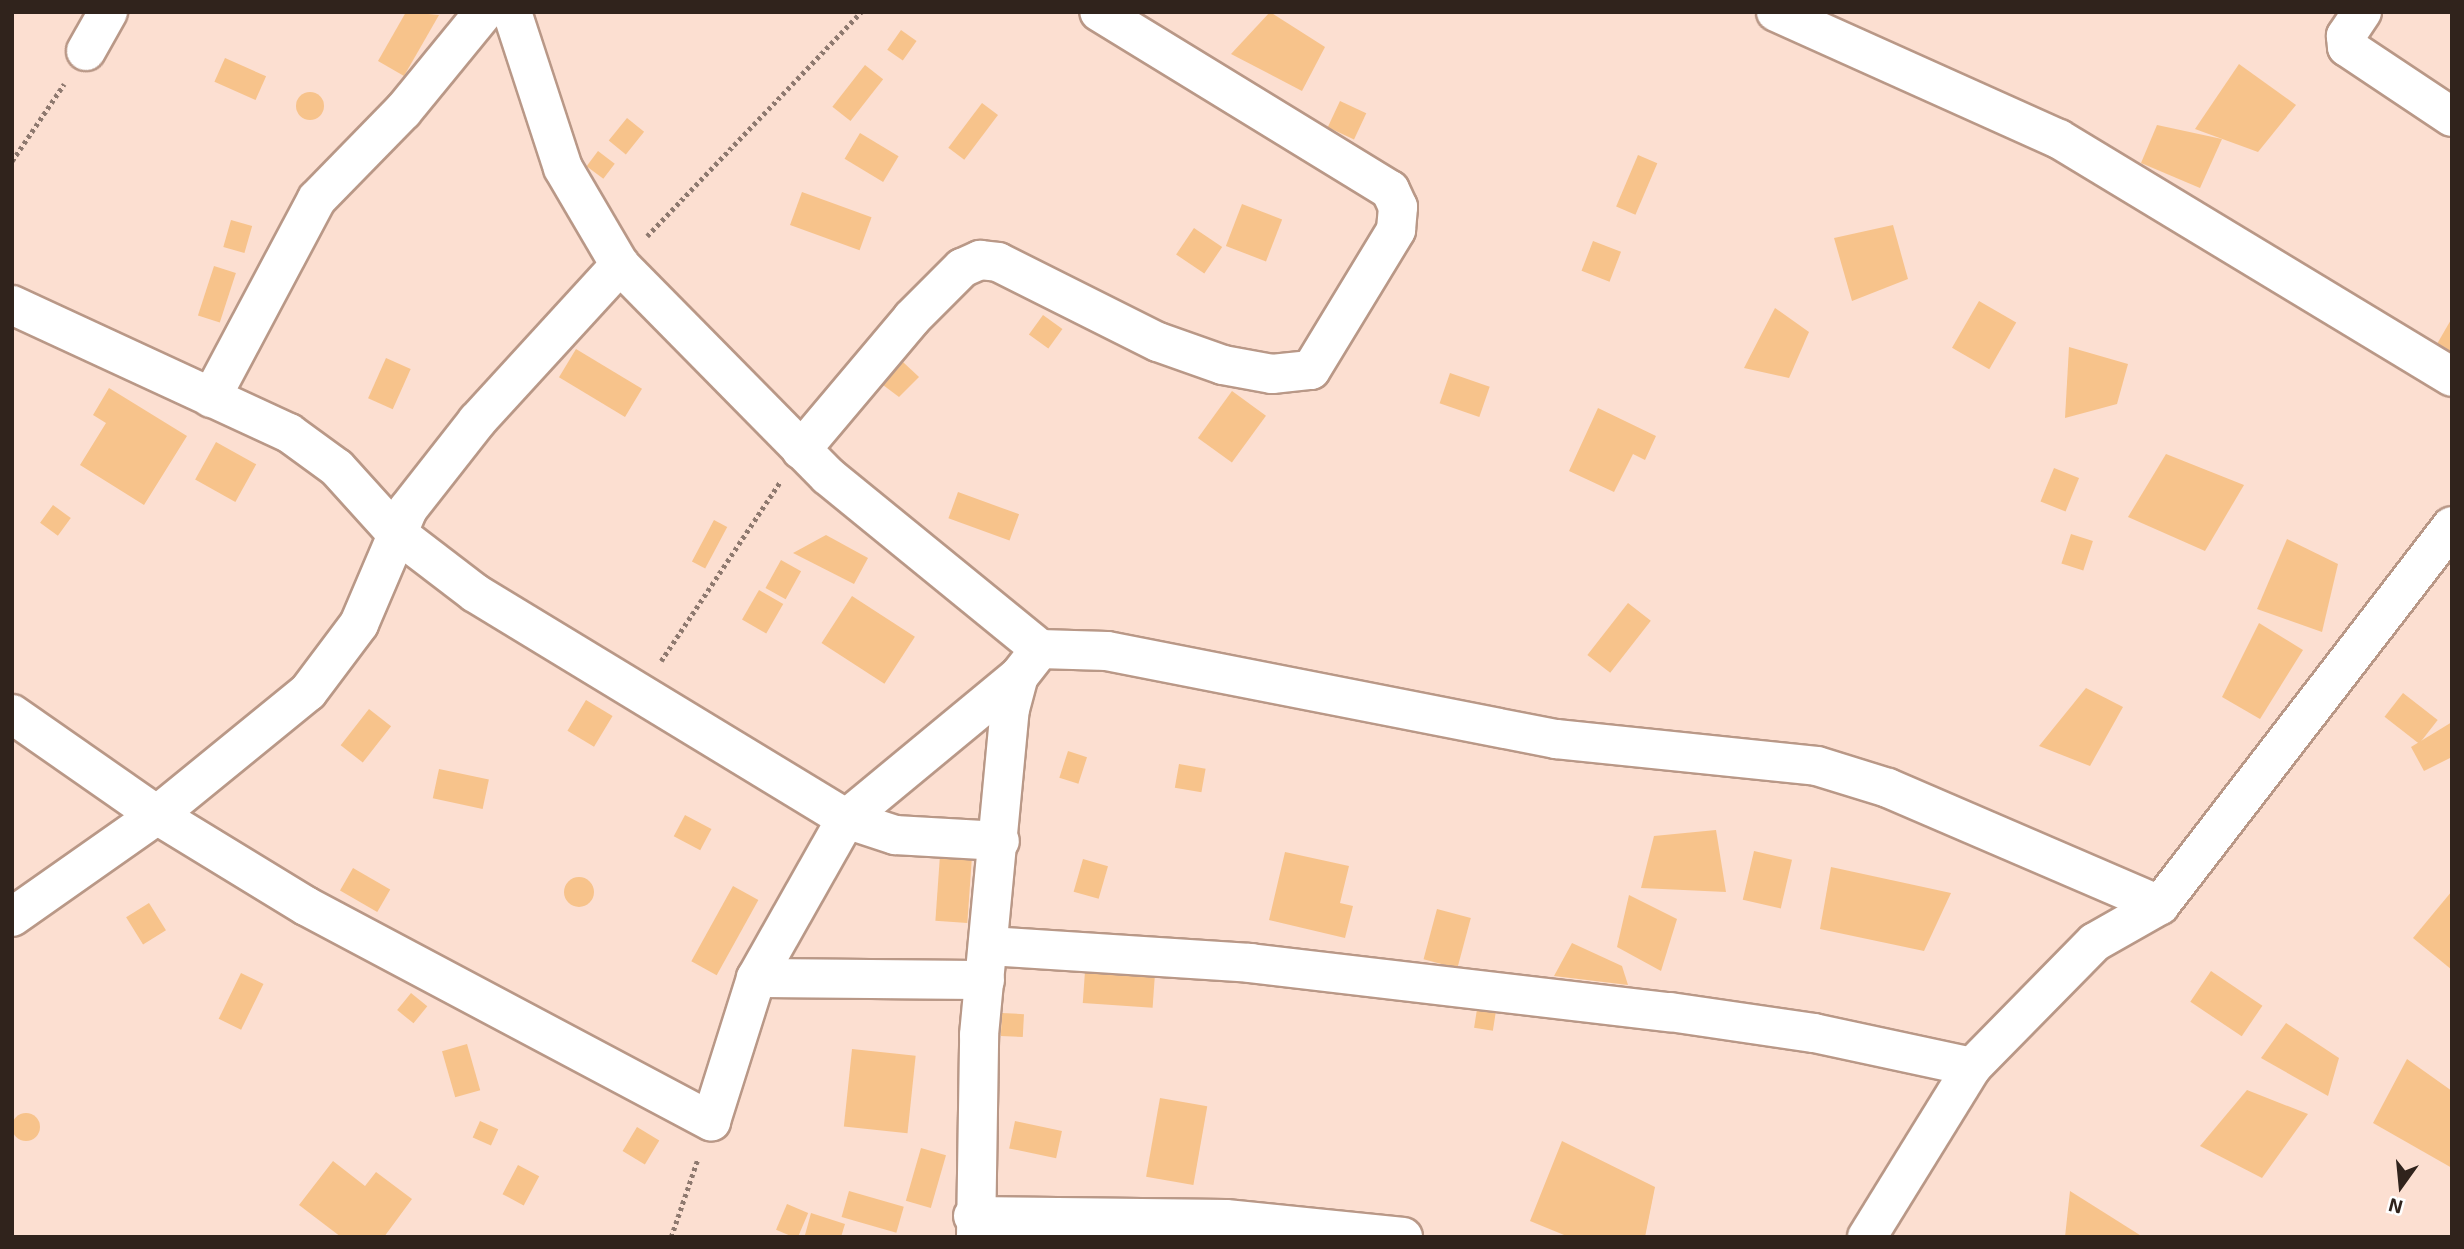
<!DOCTYPE html>
<style>
body{margin:0}
#map{position:relative;width:2464px;height:1249px;overflow:hidden;background:#fcdfd1;font-family:"Exo 2",sans-serif}
div>[style]{position:absolute}
[style*='--x']{left:calc(var(--x)*1px);top:calc(var(--y)*1px);width:calc(var(--w)*1px);rotate:calc(var(--a)*1deg)}
.building>*{inset:0;background:#f7c38b;transform-origin:0 0}
.round{border-radius:50%}
.path>*{height:4.5px;margin-top:-2.25px;transform-origin:0;background:repeating-linear-gradient(90deg,#8e796f 0 3.5px,transparent 0 7px)}
.roads{filter:drop-shadow(2px 0 #b99887) drop-shadow(-2px 0 #b99887) drop-shadow(0 2px #b99887) drop-shadow(0 -2px #b99887)}
.street>*{height:38px;margin:-19px;padding:0 19px;transform-origin:19px;border-radius:19px;background:#fff}
span{translate:-50% -50%;white-space:nowrap;text-align:center;line-height:1.15;-webkit-text-stroke:6px #fff;paint-order:stroke}
.frame{position:absolute;inset:0;border:14px solid #30231c;pointer-events:none}
.north{position:absolute;left:2366px;top:1151px;width:70px;height:70px;-webkit-text-stroke:5px #fff;paint-order:stroke;rotate:195deg;font-size:19px;font-weight:700;line-height:28px;text-align:center;color:#30231c}
.north::after{content:'';display:block;margin:auto;width:24px;height:32px;background:#30231c;clip-path:polygon(50% 0,100% 100%,50% 72%,0 100%)}
</style>
<div id="map">
<div class="building">
<i style="clip-path:polygon(406px 12px,439px 15px,404px 76px,378px 61px)"></i>
<i style="clip-path:polygon(1270px 12px,1325px 47px,1302px 91px,1231px 54px)"></i>
<i style="left:901px;top:30px;width:19px;height:24px;rotate:35deg"></i>
<i style="left:225px;top:58px;width:45px;height:26px;rotate:24deg"></i>
<i style="clip-path:polygon(2239px 64px,2296px 105px,2258px 152px,2195px 129px)"></i>
<i style="left:865px;top:65px;width:23px;height:53px;rotate:38deg"></i>
<i class="round" style="left:296px;top:92px;width:28px;height:28px"></i>
<i style="left:1340px;top:101px;width:29px;height:29px;rotate:25deg"></i>
<i style="left:982px;top:103px;width:20px;height:56px;rotate:37deg"></i>
<i style="left:627px;top:118px;width:22px;height:29px;rotate:39deg"></i>
<i style="clip-path:polygon(2157px 125px,2222px 139px,2200px 188px,2141px 163px)"></i>
<i style="left:860px;top:133px;width:45px;height:30px;rotate:31deg"></i>
<i style="left:598px;top:151px;width:21px;height:19px;rotate:37deg"></i>
<i style="left:1638px;top:155px;width:21px;height:56px;rotate:23deg"></i>
<i style="left:802px;top:192px;width:74px;height:35px;rotate:20deg"></i>
<i style="left:1242px;top:204px;width:43px;height:45px;rotate:21deg"></i>
<i style="left:231px;top:220px;width:22px;height:28px;rotate:16deg"></i>
<i style="clip-path:polygon(1893px 225px,1908px 279px,1852px 301px,1834px 238px)"></i>
<i style="left:1194px;top:228px;width:34px;height:32px;rotate:34deg"></i>
<i style="left:1593px;top:241px;width:30px;height:32px;rotate:21deg"></i>
<i style="left:214px;top:266px;width:23px;height:52px;rotate:18deg"></i>
<i style="left:1979px;top:301px;width:43px;height:54px;rotate:30deg"></i>
<i style="clip-path:polygon(1775px 308px,1809px 332px,1789px 378px,1744px 368px)"></i>
<i style="left:1043px;top:315px;width:24px;height:24px;rotate:36deg"></i>
<i style="clip-path:polygon(2452px 318px,2452px 353px,2437px 344px)"></i>
<i style="clip-path:polygon(2069px 347px,2128px 364px,2117px 404px,2065px 418px)"></i>
<i style="left:576px;top:349px;width:77px;height:33px;rotate:31deg"></i>
<i style="left:386px;top:358px;width:27px;height:44px;rotate:24deg"></i>
<i style="clip-path:polygon(903px 362px,919px 377px,899px 397px,883px 385px)"></i>
<i style="left:1450px;top:373px;width:42px;height:32px;rotate:19deg"></i>
<i style="clip-path:polygon(109px 388px,187px 436px,144px 505px,80px 465px,106px 423px,93px 415px)"></i>
<i style="left:1232px;top:391px;width:42px;height:58px;rotate:36deg"></i>
<i style="clip-path:polygon(1598px 408px,1656px 436px,1645px 460px,1633px 454px,1614px 492px,1569px 471px)"></i>
<i style="left:216px;top:442px;width:46px;height:43px;rotate:29deg"></i>
<i style="clip-path:polygon(2166px 454px,2244px 485px,2205px 551px,2128px 517px)"></i>
<i style="left:2054px;top:468px;width:27px;height:36px;rotate:22deg"></i>
<i style="left:958px;top:492px;width:65px;height:28px;rotate:20deg"></i>
<i style="left:53px;top:505px;width:22px;height:22px;rotate:36deg"></i>
<i style="left:714px;top:520px;width:15px;height:47px;rotate:28deg"></i>
<i style="left:2071px;top:534px;width:23px;height:31px;rotate:18deg"></i>
<i style="clip-path:polygon(826px 535px,868px 558px,854px 584px,793px 553px)"></i>
<i style="clip-path:polygon(2287px 539px,2338px 564px,2322px 632px,2257px 609px)"></i>
<i style="left:781px;top:560px;width:23px;height:32px;rotate:29deg"></i>
<i style="left:759px;top:590px;width:28px;height:34px;rotate:30deg"></i>
<i style="left:852px;top:596px;width:75px;height:56px;rotate:33deg"></i>
<i style="left:1628px;top:603px;width:29px;height:66px;rotate:38deg"></i>
<i style="clip-path:polygon(2259px 623px,2303px 650px,2260px 719px,2222px 697px)"></i>
<i style="clip-path:polygon(2086px 688px,2123px 707px,2090px 766px,2039px 746px)"></i>
<i style="left:2403px;top:693px;width:44px;height:30px;rotate:38deg"></i>
<i style="left:586px;top:700px;width:31px;height:36px;rotate:31deg"></i>
<i style="left:369px;top:709px;width:28px;height:46px;rotate:38deg"></i>
<i style="clip-path:polygon(2452px 722px,2452px 757px,2424px 771px,2411px 747px)"></i>
<i style="left:1068px;top:751px;width:20px;height:28px;rotate:18deg"></i>
<i style="left:1179px;top:764px;width:27px;height:24px;rotate:10deg"></i>
<i style="left:439px;top:769px;width:51px;height:30px;rotate:12deg"></i>
<i style="left:685px;top:815px;width:30px;height:24px;rotate:28deg"></i>
<i style="clip-path:polygon(1716px 830px,1726px 892px,1641px 888px,1654px 836px)"></i>
<i style="left:1754px;top:851px;width:39px;height:50px;rotate:13deg"></i>
<i style="clip-path:polygon(1285px 852px,1349px 866px,1340px 903px,1353px 906px,1345px 938px,1269px 920px)"></i>
<i style="left:940px;top:855px;width:32px;height:66px;rotate:4deg"></i>
<i style="left:1083px;top:859px;width:26px;height:34px;rotate:16deg"></i>
<i style="clip-path:polygon(1831px 867px,1951px 893px,1924px 951px,1820px 929px)"></i>
<i style="left:353px;top:868px;width:43px;height:26px;rotate:30deg"></i>
<i class="round" style="left:564px;top:877px;width:30px;height:30px"></i>
<i style="left:733px;top:886px;width:29px;height:86px;rotate:29deg"></i>
<i style="clip-path:polygon(2452px 891px,2452px 970px,2413px 938px)"></i>
<i style="clip-path:polygon(1629px 895px,1677px 919px,1661px 971px,1617px 947px)"></i>
<i style="left:149px;top:903px;width:32px;height:27px;rotate:58deg"></i>
<i style="left:1437px;top:909px;width:35px;height:52px;rotate:15deg"></i>
<i style="clip-path:polygon(1572px 943px,1622px 966px,1628px 985px,1554px 976px)"></i>
<i style="left:1085px;top:971px;width:70px;height:32px;rotate:4deg"></i>
<i style="left:2211px;top:971px;width:62px;height:37px;rotate:34deg"></i>
<i style="left:241px;top:973px;width:25px;height:51px;rotate:26deg"></i>
<i style="left:411px;top:993px;width:21px;height:22px;rotate:39deg"></i>
<i style="left:1478px;top:1003px;width:19px;height:25px;rotate:9deg"></i>
<i style="left:1002px;top:1013px;width:22px;height:23px;rotate:3deg"></i>
<i style="clip-path:polygon(2286px 1023px,2339px 1058px,2328px 1096px,2261px 1058px)"></i>
<i style="left:467px;top:1044px;width:48px;height:26px;rotate:74deg"></i>
<i style="left:852px;top:1049px;width:64px;height:78px;rotate:6deg"></i>
<i style="clip-path:polygon(2407px 1059px,2452px 1091px,2452px 1168px,2373px 1123px)"></i>
<i style="clip-path:polygon(2247px 1090px,2308px 1114px,2262px 1178px,2200px 1146px)"></i>
<i style="left:1160px;top:1098px;width:48px;height:80px;rotate:10deg"></i>
<i class="round" style="left:12px;top:1113px;width:28px;height:28px"></i>
<i style="left:480px;top:1121px;width:20px;height:18px;rotate:24deg"></i>
<i style="left:1015px;top:1121px;width:48px;height:28px;rotate:12deg"></i>
<i style="left:637px;top:1127px;width:26px;height:28px;rotate:31deg"></i>
<i style="clip-path:polygon(1562px 1141px,1655px 1187px,1645px 1237px,1569px 1237px,1530px 1221px)"></i>
<i style="left:921px;top:1148px;width:26px;height:55px;rotate:16deg"></i>
<i style="clip-path:polygon(333px 1161px,365px 1186px,376px 1172px,412px 1199px,384px 1237px,341px 1237px,299px 1205px)"></i>
<i style="left:518px;top:1165px;width:24px;height:33px;rotate:28deg"></i>
<i style="left:849px;top:1191px;width:57px;height:27px;rotate:16deg"></i>
<i style="clip-path:polygon(2070px 1191px,2143px 1237px,2065px 1237px)"></i>
<i style="left:787px;top:1204px;width:23px;height:28px;rotate:23deg"></i>
<i style="clip-path:polygon(811px 1213px,845px 1224px,841px 1237px,805px 1235px)"></i>
</div>
<div class="path">
<i style="--x:12;--y:161;--w:93;--a:-56"></i>
<i style="--x:647;--y:236;--w:310;--a:-46.3"></i>
<i style="--x:661;--y:661;--w:215;--a:-56.4"></i>
<i style="--x:671;--y:1237;--w:83;--a:-71.1"></i>
</div>
<div class="roads">
<div class="street">
<i style="--x:512;--y:12;--w:164;--a:71.9"></i>
<i style="--x:563;--y:168;--w:113;--a:59.6"></i>
<i style="--x:620;--y:265;--w:296;--a:45.4"></i>
<i style="--x:828;--y:476;--w:274;--a:39.2"></i>
<i style="--x:1776;--y:12;--w:310;--a:24.2"></i>
<i style="--x:2059;--y:139;--w:459;--a:31.2"></i>
<i style="--x:2362;--y:12;--w:29;--a:124"></i>
<i style="--x:2346;--y:36;--w:11;--a:85"></i>
<i style="--x:2347;--y:47;--w:126;--a:33.7"></i>
<i style="--x:86;--y:51;--w:45;--a:-60.6"></i>
<i style="--x:12;--y:305;--w:305;--a:24.8"></i>
<i style="--x:289;--y:433;--w:59;--a:36.1"></i>
<i style="--x:337;--y:468;--w:85;--a:47.9"></i>
<i style="--x:394;--y:531;--w:102;--a:37.4"></i>
<i style="--x:475;--y:593;--w:434;--a:31.3"></i>
<i style="--x:846;--y:819;--w:52;--a:18.1"></i>
<i style="--x:895;--y:835;--w:105;--a:3.3"></i>
<i style="--x:211;--y:398;--w:225;--a:-62"></i>
<i style="--x:317;--y:199;--w:123;--a:-45.7"></i>
<i style="--x:403;--y:111;--w:128;--a:-50.7"></i>
<i style="--x:801;--y:450;--w:172;--a:-49.9"></i>
<i style="--x:912;--y:318;--w:71;--a:-45"></i>
<i style="--x:962;--y:268;--w:20;--a:-24"></i>
<i style="--x:980;--y:260;--w:18;--a:6"></i>
<i style="--x:998;--y:262;--w:179;--a:26.6"></i>
<i style="--x:1158;--y:342;--w:69;--a:19.5"></i>
<i style="--x:1223;--y:365;--w:50;--a:10.4"></i>
<i style="--x:1272;--y:374;--w:39;--a:-6"></i>
<i style="--x:1311;--y:370;--w:164;--a:-58.7"></i>
<i style="--x:1396;--y:230;--w:23;--a:-85"></i>
<i style="--x:1398;--y:207;--w:19;--a:-115"></i>
<i style="--x:1390;--y:190;--w:341;--a:-148.5"></i>
<i style="--x:12;--y:714;--w:177;--a:34.9"></i>
<i style="--x:157;--y:815;--w:175;--a:31.4"></i>
<i style="--x:306;--y:906;--w:459;--a:28"></i>
<i style="--x:711;--y:1121;--w:150;--a:-72.5"></i>
<i style="--x:756;--y:978;--w:183;--a:-60.5"></i>
<i style="--x:846;--y:819;--w:224;--a:-39.6"></i>
<i style="--x:12;--y:917;--w:177;--a:-35.1"></i>
<i style="--x:157;--y:815;--w:195;--a:-39.2"></i>
<i style="--x:308;--y:692;--w:85;--a:-53.1"></i>
<i style="--x:359;--y:624;--w:125;--a:-66.9"></i>
<i style="--x:408;--y:509;--w:112;--a:-51.9"></i>
<i style="--x:477;--y:421;--w:212;--a:-47.5"></i>
<i style="--x:989;--y:946;--w:262;--a:3.7"></i>
<i style="--x:1250;--y:963;--w:423;--a:6.7"></i>
<i style="--x:1670;--y:1012;--w:146;--a:8.3"></i>
<i style="--x:1814;--y:1033;--w:162;--a:12.1"></i>
<i style="--x:756;--y:978;--w:229;--a:0.5"></i>
<i style="--x:973;--y:1216;--w:253;--a:0.7"></i>
<i style="--x:1226;--y:1219;--w:178;--a:5.8"></i>
<i style="--x:976;--y:1237;--w:202;--a:-89.1"></i>
<i style="--x:979;--y:1035;--w:327;--a:-84.6"></i>
<i style="--x:1010;--y:709;--w:34;--a:-75"></i>
<i style="--x:1019;--y:676;--w:34;--a:-52"></i>
<i style="--x:1040;--y:649;--w:67;--a:1.7"></i>
<i style="--x:1107;--y:651;--w:458;--a:11.1"></i>
<i style="--x:1556;--y:739;--w:262;--a:5.9"></i>
<i style="--x:1817;--y:766;--w:74;--a:17.2"></i>
<i style="--x:1888;--y:788;--w:296;--a:23.3"></i>
<i style="--x:1867;--y:1237;--w:200;--a:-58.3"></i>
<i style="--x:1972;--y:1067;--w:175;--a:-45.5"></i>
<i style="--x:2095;--y:942;--w:75;--a:-29.6"></i>
<i style="--x:2160;--y:905;--w:478;--a:-52.4"></i>
</div>
</div>
<div class="frame"></div>
<div class="north">N</div>
</div>
